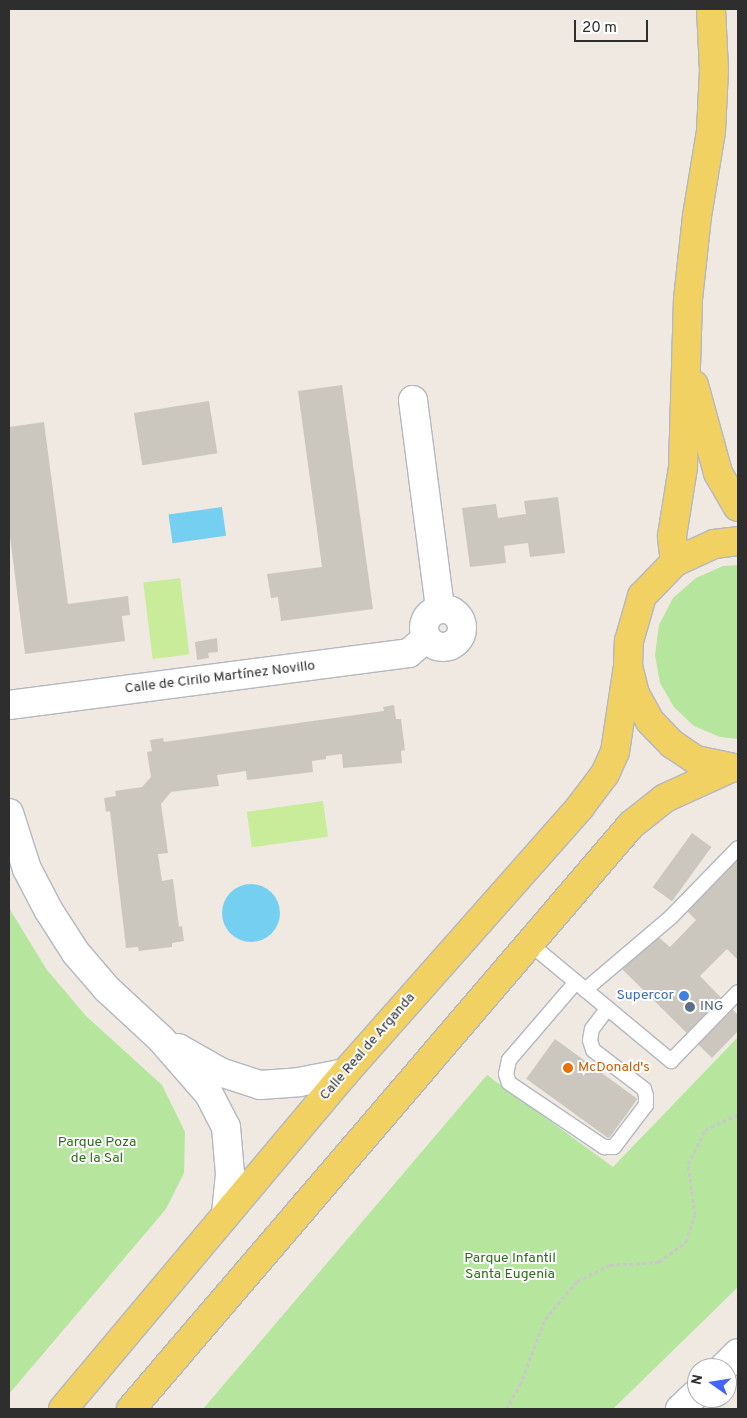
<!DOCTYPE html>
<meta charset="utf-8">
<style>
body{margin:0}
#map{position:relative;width:747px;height:1418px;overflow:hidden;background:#efe9e1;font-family:Overpass,sans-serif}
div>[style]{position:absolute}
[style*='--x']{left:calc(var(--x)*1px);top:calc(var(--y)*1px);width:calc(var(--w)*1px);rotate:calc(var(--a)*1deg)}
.green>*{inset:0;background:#b6e59e}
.pitch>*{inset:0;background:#c9ec9a;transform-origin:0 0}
.water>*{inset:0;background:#75cff0;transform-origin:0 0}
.round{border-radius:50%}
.building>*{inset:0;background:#cbc7bf;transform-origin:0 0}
.path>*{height:3px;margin-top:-1.5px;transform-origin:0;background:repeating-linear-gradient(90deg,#c9c9c9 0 4px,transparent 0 6.5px)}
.roads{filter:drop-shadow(1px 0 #b4b7c1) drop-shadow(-1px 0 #b4b7c1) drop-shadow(0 1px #b4b7c1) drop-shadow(0 -1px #b4b7c1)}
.lane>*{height:14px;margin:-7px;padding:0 7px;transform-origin:7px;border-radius:7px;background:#fff}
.street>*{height:28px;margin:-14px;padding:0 14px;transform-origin:14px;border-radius:14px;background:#fff}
.street>.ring{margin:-14px;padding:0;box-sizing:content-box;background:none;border:28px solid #fff;border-radius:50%}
.primary>*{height:28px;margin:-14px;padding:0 14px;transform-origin:14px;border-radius:14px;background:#f2d163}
.dots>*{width:14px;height:14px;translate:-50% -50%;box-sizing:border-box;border:2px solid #fff;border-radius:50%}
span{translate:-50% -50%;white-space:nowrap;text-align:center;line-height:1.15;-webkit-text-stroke:4px #fff;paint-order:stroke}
.street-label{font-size:14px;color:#2e2e2e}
.shop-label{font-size:14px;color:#366cbe}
.right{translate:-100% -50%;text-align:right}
.service-label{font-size:14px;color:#4e5e75}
.left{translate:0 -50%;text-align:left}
.food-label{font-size:14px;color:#c56008}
.park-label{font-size:14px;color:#2c6e1b}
.frame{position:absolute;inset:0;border:10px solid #2e2e2e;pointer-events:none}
.north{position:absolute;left:687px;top:1358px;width:50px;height:50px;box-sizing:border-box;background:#fff;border:1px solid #ababab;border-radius:50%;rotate:283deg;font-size:14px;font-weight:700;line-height:20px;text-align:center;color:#2e2e2e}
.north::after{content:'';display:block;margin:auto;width:18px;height:22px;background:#4264fb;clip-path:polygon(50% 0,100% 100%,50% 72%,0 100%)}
.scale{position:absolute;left:574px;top:20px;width:74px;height:22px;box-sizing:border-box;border:2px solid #2e2e2e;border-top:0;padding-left:6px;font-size:15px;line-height:18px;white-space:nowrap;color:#2e2e2e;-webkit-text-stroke:4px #fff;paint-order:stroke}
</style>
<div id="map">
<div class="green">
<i style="clip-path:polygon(738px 565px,738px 739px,720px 737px,694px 726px,674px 707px,660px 683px,655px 655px,659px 625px,673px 598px,696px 578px,723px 566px)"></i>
<i style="clip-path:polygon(9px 908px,47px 970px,86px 1016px,162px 1085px,185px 1132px,184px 1173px,166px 1209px,9px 1394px)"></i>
<i style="clip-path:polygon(738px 1037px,738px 1287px,613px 1409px,203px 1409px,487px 1075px,613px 1167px)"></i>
</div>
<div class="pitch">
<i style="left:180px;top:578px;width:77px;height:37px;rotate:83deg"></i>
<i style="left:323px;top:801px;width:36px;height:77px;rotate:82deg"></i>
</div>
<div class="water">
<i style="left:222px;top:507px;width:29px;height:54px;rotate:82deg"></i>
<i class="round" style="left:222px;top:884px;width:58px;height:58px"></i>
</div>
<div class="building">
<i style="clip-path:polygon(342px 385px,373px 609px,281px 621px,278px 597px,271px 598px,267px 574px,322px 567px,298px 391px)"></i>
<i style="left:209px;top:401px;width:53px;height:76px;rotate:81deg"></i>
<i style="clip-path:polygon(44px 422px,68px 604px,128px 596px,130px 615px,122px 616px,125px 641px,25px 654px,9px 529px,9px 427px)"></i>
<i style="clip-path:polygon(558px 497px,565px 553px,530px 557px,528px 543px,504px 546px,506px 563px,470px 567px,462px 508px,496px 504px,498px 518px,526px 514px,524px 501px)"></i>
<i style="clip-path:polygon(217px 638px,218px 652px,208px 653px,209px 658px,197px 660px,195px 642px)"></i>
<i style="clip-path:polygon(394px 705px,396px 719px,401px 719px,405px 750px,401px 751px,402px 763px,343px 768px,342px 754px,326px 756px,326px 759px,312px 761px,313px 772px,247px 780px,246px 771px,217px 775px,219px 786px,171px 792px,161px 804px,168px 853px,158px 854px,162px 881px,173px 879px,179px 927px,182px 926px,184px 941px,172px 943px,172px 947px,139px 951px,138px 947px,126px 948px,110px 811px,106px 812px,104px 798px,116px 796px,115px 791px,142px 787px,151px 777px,147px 752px,152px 751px,150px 740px,163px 738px,164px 742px,384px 711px,383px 707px)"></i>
<i style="left:692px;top:833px;width:24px;height:67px;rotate:36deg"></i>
<i style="clip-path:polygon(738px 857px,738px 960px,727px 949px,700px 976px,738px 1015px,738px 1031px,712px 1058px,622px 969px,656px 935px,670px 947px,696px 920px,686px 910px)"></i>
<i style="left:555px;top:1039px;width:102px;height:49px;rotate:36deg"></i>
</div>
<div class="path">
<i style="--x:506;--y:1409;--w:28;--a:-60"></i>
<i style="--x:520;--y:1385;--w:71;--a:-69.3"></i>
<i style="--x:545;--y:1319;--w:50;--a:-49.9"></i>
<i style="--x:577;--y:1281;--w:37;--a:-26"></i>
<i style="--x:610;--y:1265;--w:49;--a:-3.5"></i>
<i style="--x:659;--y:1262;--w:34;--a:-37"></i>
<i style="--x:686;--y:1242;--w:28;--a:-72"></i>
<i style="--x:695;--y:1215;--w:51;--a:-97.8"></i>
<i style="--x:688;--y:1164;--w:38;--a:-63"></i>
<i style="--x:705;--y:1130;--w:37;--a:-26"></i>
</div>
<div class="roads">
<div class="lane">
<i style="--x:529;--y:943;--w:185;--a:39.7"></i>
<i style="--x:671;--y:1061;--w:96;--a:-45.8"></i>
<i style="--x:576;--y:982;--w:103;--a:130.7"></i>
<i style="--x:509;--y:1060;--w:14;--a:102"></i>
<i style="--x:506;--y:1074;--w:9;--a:72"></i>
<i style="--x:509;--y:1083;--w:115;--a:34"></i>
<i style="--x:604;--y:1147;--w:10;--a:0"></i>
<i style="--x:614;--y:1147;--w:53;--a:-52.7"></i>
<i style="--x:646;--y:1105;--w:9;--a:-90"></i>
<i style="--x:646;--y:1096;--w:7;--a:-106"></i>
<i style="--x:644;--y:1089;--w:64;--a:-142.6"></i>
<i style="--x:593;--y:1050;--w:10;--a:-107"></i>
<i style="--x:590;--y:1040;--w:11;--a:-80"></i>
<i style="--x:592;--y:1029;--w:26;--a:-53"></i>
<i style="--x:585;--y:990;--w:113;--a:-40.3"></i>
<i style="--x:671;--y:917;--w:96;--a:-45.8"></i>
</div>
<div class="street">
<i style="--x:413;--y:400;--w:211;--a:82.6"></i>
<i class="ring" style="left:424px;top:609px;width:10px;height:10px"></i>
<i style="--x:9;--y:705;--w:403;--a:-7.4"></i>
<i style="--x:409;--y:653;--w:23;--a:-41"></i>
<i style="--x:9;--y:813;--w:59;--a:72.2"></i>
<i style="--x:27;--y:869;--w:47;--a:62.4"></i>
<i style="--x:49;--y:911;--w:50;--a:57.3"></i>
<i style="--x:76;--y:953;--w:48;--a:49.3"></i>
<i style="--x:107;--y:989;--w:74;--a:42.8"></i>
<i style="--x:161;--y:1039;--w:73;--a:48.9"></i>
<i style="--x:209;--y:1094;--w:37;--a:63"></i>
<i style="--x:226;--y:1127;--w:47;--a:85.1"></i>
<i style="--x:230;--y:1174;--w:40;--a:95.7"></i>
<i style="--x:178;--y:1048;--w:48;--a:29.7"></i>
<i style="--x:220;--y:1072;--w:42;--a:18"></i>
<i style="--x:260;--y:1085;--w:39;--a:-4"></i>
<i style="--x:299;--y:1082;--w:47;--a:-11.1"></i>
<i style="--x:723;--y:1368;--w:21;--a:-45"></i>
<i style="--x:680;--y:1409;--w:23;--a:-43"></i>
</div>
<div class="primary">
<i style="--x:694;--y:385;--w:91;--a:74.7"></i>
<i style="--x:718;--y:473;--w:39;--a:60"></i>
<i style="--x:675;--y:562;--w:26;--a:-97"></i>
<i style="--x:672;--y:536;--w:70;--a:-80.9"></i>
<i style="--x:683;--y:467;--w:168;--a:-88.3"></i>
<i style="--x:688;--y:299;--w:83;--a:-83.8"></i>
<i style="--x:697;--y:216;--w:86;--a:-80.6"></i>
<i style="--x:711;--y:131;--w:61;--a:-87.2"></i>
<i style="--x:714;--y:70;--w:61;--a:-92.8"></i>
<i style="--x:734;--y:768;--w:39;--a:-168"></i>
<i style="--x:696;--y:760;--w:29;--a:-146"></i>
<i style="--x:672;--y:744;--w:32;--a:-134"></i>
<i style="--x:650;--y:721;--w:31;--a:-119"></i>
<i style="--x:635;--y:694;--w:29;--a:-104"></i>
<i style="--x:628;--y:666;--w:25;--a:-88"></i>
<i style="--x:629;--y:641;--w:47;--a:-73.9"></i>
<i style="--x:642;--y:596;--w:47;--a:-45.9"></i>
<i style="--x:675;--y:562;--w:43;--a:-24.8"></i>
<i style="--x:714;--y:544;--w:24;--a:-7"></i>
<i style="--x:63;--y:1409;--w:439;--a:-50"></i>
<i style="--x:345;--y:1073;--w:355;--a:-48.5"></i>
<i style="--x:580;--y:807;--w:41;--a:-52.9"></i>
<i style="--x:605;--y:774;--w:24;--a:-66"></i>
<i style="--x:615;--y:752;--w:87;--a:-81.4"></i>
<i style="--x:131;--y:1409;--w:769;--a:-49.43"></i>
<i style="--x:631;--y:825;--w:43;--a:-38.5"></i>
<i style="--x:665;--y:798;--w:70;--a:-24.4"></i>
</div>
</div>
<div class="dots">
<i style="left:684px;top:996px;background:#3f7fe0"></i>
<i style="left:690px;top:1007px;background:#5c6f8a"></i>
<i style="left:568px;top:1068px;background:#e8710a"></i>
</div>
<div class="street-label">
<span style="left:220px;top:678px;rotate:-7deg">Calle de Cirilo Martínez Novillo</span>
<span style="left:368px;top:1047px;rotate:-49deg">Calle Real de Arganda</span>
</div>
<div class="shop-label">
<span class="right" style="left:674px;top:996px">Supercor</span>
</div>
<div class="service-label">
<span class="left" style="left:700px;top:1007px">ING</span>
</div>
<div class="food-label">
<span class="left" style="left:578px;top:1068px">McDonald's</span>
</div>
<div class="park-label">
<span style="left:97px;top:1151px">Parque Poza<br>de la Sal</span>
<span style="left:510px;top:1267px">Parque Infantil<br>Santa Eugenia</span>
</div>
<div class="frame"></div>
<div class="north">N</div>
<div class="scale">20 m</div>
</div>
